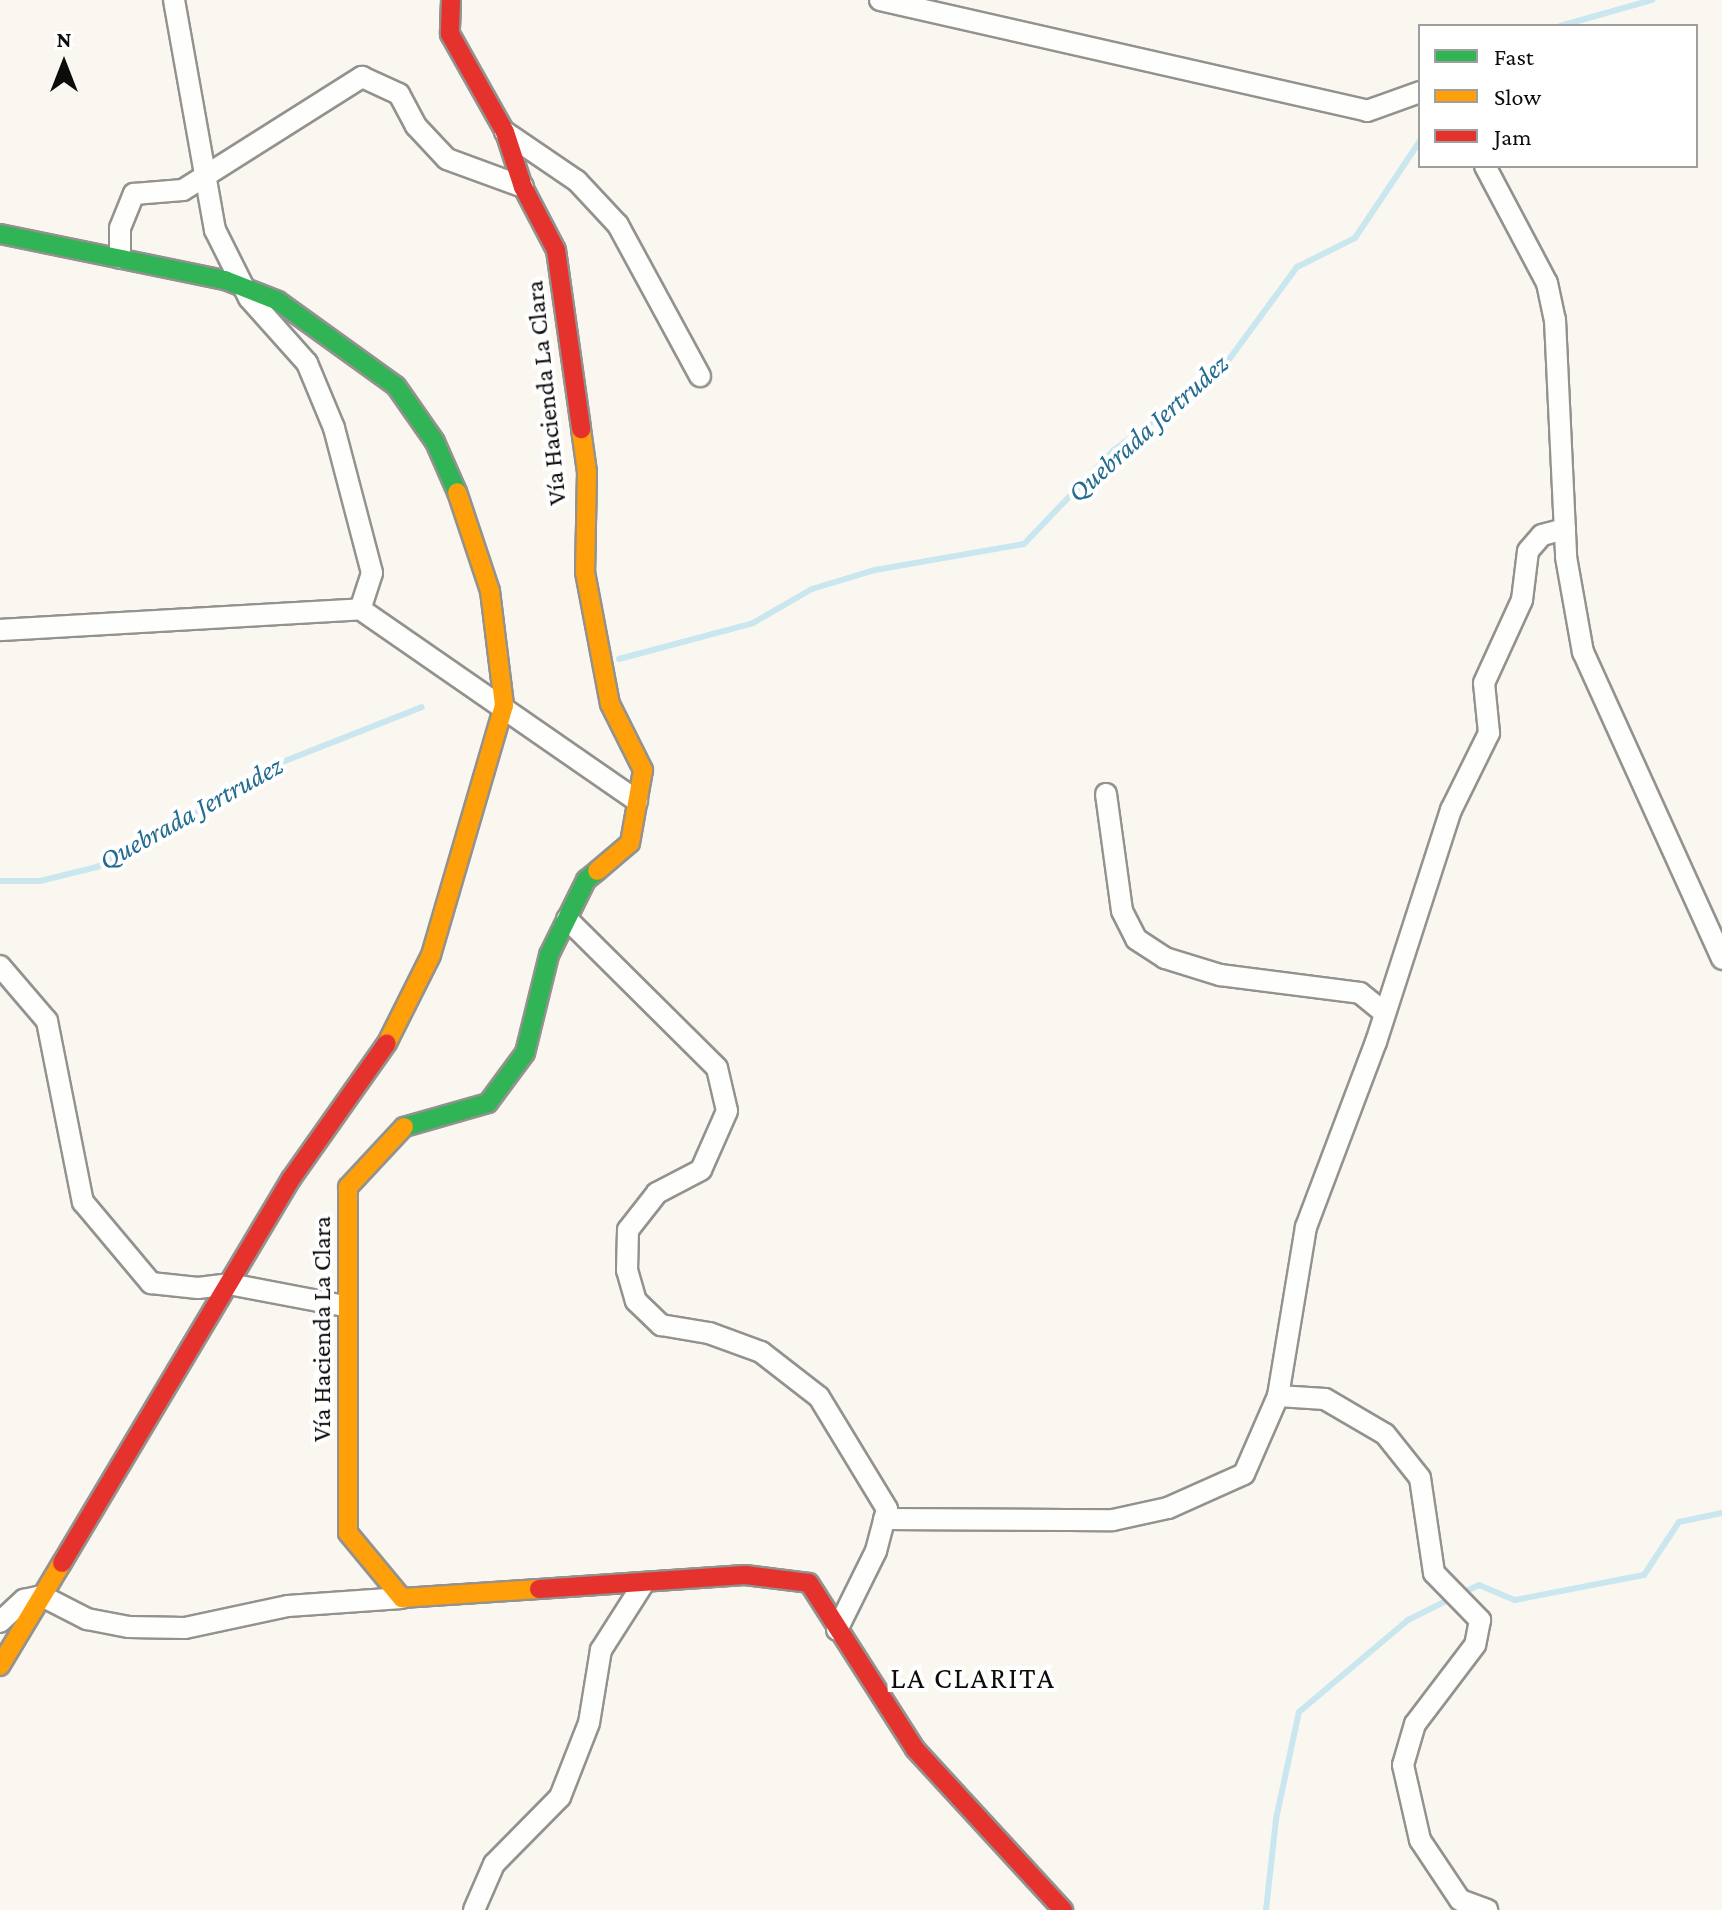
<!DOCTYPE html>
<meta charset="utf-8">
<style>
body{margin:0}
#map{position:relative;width:1722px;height:1910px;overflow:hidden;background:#faf7f0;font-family:"Crimson Pro",serif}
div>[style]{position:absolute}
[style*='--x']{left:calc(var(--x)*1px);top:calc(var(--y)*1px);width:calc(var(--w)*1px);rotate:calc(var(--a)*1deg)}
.stream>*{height:6px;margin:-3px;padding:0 3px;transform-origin:3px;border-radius:3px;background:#cae7ef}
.roads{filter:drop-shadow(2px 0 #93928f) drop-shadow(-2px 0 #93928f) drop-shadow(0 2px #93928f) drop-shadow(0 -2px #93928f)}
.street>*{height:20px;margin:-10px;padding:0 10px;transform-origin:10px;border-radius:10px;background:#fefefd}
.fast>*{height:18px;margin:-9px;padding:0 9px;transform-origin:9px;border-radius:9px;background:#30b455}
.slow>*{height:18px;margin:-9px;padding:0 9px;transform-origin:9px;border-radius:9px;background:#ff9f0a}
.jam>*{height:18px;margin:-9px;padding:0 9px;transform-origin:9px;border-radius:9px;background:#e5322d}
span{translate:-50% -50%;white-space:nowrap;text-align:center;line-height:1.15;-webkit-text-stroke:8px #fff;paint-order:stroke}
.street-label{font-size:26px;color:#0c0c0c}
.water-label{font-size:28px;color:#236c90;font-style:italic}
.quarter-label{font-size:30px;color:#0c0c0c;letter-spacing:2px}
.legend{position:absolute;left:1418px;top:24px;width:280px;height:144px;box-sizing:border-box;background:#fff;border:2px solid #9e9e9e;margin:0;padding:10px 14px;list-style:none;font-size:24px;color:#0c0c0c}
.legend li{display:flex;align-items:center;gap:16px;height:40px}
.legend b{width:40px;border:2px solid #9e9e9e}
.north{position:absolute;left:24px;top:24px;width:80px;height:80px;-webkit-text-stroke:6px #fff;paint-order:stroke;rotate:0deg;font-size:22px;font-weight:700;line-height:32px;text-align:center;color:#0c0c0c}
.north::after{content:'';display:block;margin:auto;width:28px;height:36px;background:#0c0c0c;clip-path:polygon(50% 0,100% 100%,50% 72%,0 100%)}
</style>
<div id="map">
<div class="stream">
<i style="--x:1560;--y:26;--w:96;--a:-15.8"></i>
<i style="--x:619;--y:659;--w:139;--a:-15"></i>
<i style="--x:753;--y:623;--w:68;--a:-30"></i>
<i style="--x:812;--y:589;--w:66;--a:-16.8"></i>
<i style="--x:875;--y:570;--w:151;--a:-9.9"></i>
<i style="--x:1024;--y:544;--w:129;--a:-46.3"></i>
<i style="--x:1113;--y:451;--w:136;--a:-37"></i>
<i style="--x:1222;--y:369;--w:127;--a:-53.7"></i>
<i style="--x:1297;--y:267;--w:65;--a:-26.6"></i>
<i style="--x:1355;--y:238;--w:117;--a:-56.2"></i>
<i style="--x:0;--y:881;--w:40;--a:0"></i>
<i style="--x:40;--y:881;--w:59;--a:-13.8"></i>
<i style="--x:97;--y:867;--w:122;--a:-28.5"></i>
<i style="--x:204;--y:809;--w:65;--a:-34.9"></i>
<i style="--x:257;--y:772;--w:177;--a:-21.5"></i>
<i style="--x:1462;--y:1593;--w:19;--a:-25"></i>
<i style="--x:1479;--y:1585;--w:39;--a:23"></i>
<i style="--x:1515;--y:1600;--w:131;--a:-11"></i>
<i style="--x:1644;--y:1575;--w:64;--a:-56.6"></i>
<i style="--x:1679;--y:1522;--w:44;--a:-11.8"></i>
<i style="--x:1266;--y:1910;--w:92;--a:-83.7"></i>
<i style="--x:1276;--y:1819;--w:109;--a:-77.9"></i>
<i style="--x:1299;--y:1712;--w:143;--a:-40.2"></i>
<i style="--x:1408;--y:1620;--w:49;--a:-26.6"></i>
</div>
<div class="roads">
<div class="street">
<i style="--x:174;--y:0;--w:234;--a:79.9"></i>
<i style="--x:215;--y:230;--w:76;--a:63.4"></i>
<i style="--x:249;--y:298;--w:87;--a:48.3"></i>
<i style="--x:307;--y:363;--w:70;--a:67.4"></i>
<i style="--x:334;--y:428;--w:150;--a:75.3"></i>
<i style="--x:372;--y:573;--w:38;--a:108"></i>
<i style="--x:880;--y:0;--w:499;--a:12.8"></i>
<i style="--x:1367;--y:111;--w:56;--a:-19.7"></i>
<i style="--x:505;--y:132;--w:87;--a:34.2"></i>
<i style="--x:577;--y:181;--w:60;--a:47"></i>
<i style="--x:618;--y:225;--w:172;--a:61.5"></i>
<i style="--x:1485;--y:166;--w:132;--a:62.1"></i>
<i style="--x:1547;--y:283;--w:38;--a:78"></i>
<i style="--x:1555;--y:320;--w:237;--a:87.3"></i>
<i style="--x:1566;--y:557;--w:97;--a:79.9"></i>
<i style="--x:1583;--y:652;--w:337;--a:65.6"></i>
<i style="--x:120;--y:258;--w:30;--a:-90"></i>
<i style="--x:120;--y:228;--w:37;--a:-68"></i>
<i style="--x:134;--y:194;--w:49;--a:-4.7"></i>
<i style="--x:183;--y:190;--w:212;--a:-32.3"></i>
<i style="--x:362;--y:77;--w:41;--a:24.7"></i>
<i style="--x:399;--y:94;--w:36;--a:62"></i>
<i style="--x:416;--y:126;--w:45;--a:46.8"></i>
<i style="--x:447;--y:159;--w:81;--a:20.2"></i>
<i style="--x:0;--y:630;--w:361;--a:-3.3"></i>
<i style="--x:360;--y:609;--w:337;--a:34.7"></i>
<i style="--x:1106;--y:794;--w:118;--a:82.2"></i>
<i style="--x:1122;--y:911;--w:31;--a:63"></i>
<i style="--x:1136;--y:939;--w:35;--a:33"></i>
<i style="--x:1165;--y:958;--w:58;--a:17.2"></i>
<i style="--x:1220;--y:975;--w:141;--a:7.3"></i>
<i style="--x:1360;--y:993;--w:28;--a:39"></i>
<i style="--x:567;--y:919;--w:211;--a:44.8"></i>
<i style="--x:717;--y:1068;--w:44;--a:76.9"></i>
<i style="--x:727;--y:1111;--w:64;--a:113.8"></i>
<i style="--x:701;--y:1170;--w:50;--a:152.4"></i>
<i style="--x:657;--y:1193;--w:47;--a:128.1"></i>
<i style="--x:628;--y:1230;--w:40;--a:91.4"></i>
<i style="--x:627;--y:1270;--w:32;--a:74"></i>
<i style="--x:636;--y:1301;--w:35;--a:44"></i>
<i style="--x:661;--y:1325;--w:49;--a:9.5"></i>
<i style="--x:709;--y:1333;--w:55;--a:20.1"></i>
<i style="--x:761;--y:1352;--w:73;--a:37.8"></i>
<i style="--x:819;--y:1397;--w:131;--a:58.7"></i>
<i style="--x:887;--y:1509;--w:43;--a:104.7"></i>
<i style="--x:876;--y:1551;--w:88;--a:116.3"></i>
<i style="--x:0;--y:966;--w:72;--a:49.5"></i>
<i style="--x:47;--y:1021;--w:185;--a:78.8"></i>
<i style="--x:83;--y:1202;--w:106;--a:50"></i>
<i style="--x:151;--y:1283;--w:47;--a:6.1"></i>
<i style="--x:198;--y:1288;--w:31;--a:-7"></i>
<i style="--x:229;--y:1284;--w:117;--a:10.8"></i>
<i style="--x:1278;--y:1396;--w:47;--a:3.7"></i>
<i style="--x:1325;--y:1399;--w:69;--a:30.3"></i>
<i style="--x:1385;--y:1434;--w:56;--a:51.5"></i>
<i style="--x:1420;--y:1478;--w:96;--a:81.6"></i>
<i style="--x:1434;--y:1573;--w:66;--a:45.6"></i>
<i style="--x:1480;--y:1620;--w:25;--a:101"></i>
<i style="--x:1475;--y:1645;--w:99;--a:127.2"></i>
<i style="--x:1415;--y:1724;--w:43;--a:106.3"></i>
<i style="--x:1403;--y:1765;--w:77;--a:77.2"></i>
<i style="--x:1420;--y:1840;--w:72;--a:56.3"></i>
<i style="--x:1460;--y:1900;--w:29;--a:20"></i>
<i style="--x:884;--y:1519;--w:229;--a:0.3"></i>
<i style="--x:1113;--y:1520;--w:56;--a:-12.3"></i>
<i style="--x:1168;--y:1508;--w:83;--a:-24.1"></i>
<i style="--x:1244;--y:1474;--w:85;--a:-66.4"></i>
<i style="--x:1278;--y:1396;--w:171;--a:-80.6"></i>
<i style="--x:1306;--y:1227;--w:198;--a:-69.3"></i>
<i style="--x:1376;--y:1042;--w:244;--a:-72.1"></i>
<i style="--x:1451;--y:810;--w:86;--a:-63.7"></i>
<i style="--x:1489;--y:733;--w:50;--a:-95.7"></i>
<i style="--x:1484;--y:683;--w:91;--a:-65.4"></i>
<i style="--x:1522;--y:600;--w:49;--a:-83"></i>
<i style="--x:1528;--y:551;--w:21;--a:-49"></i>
<i style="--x:1542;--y:535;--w:24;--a:-15"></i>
<i style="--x:0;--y:1622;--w:33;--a:-43"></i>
<i style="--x:24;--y:1600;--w:18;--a:-13"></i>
<i style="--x:42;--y:1596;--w:51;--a:27.1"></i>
<i style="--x:87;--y:1619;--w:43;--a:10.8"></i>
<i style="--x:129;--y:1627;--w:56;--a:1"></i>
<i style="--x:185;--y:1628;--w:105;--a:-12.1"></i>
<i style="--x:288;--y:1606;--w:114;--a:-4"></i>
<i style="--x:474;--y:1910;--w:50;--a:-66.5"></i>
<i style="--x:494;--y:1864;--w:94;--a:-45.4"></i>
<i style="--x:560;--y:1797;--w:79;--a:-68.6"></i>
<i style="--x:589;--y:1723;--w:74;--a:-80.7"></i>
<i style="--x:601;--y:1650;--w:78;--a:-57.5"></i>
</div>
<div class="fast">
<i style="--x:0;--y:234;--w:230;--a:11.6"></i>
<i style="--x:225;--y:280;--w:57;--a:21.6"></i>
<i style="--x:278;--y:301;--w:145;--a:35.8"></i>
<i style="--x:396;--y:386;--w:68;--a:55.1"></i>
<i style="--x:435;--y:442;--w:55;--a:66.3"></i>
<i style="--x:404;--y:1127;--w:87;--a:-15.9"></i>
<i style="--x:488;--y:1103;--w:62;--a:-53.5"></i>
<i style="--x:525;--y:1053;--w:101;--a:-76.2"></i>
<i style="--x:549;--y:955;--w:84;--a:-63.7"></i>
<i style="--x:586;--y:880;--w:14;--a:-39"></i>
</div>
<div class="slow">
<i style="--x:581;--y:429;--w:43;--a:82.1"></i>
<i style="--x:587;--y:472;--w:100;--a:91.1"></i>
<i style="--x:585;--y:572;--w:134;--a:79.3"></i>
<i style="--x:610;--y:704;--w:74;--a:63.4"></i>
<i style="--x:643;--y:770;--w:74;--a:100.1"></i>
<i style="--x:630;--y:843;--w:43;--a:139.7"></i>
<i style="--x:387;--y:1043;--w:98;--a:-63.4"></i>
<i style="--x:431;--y:955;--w:260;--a:-73.7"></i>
<i style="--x:504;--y:705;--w:115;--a:-97"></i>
<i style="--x:490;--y:591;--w:104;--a:-108.4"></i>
<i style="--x:404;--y:1127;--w:82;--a:133"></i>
<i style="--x:348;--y:1187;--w:346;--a:90"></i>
<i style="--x:348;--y:1533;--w:85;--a:50.3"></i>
<i style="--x:402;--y:1598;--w:137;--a:-3.8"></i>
<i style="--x:0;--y:1666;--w:120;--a:-59"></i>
</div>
<div class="jam">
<i style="--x:451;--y:0;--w:34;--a:92"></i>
<i style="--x:450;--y:34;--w:112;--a:60.7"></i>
<i style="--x:505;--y:132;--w:58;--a:71.9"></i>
<i style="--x:523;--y:187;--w:71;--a:62.4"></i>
<i style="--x:556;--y:250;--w:181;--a:82"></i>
<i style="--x:62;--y:1563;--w:447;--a:-59.2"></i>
<i style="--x:291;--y:1179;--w:166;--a:-54.8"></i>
<i style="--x:539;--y:1589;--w:206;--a:-3.9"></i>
<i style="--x:745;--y:1575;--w:64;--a:7.1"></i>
<i style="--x:809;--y:1583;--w:197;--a:57.4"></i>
<i style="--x:915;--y:1749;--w:219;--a:47.4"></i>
</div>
</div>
<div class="street-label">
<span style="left:546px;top:393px;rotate:-96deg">Vía Hacienda La Clara</span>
<span style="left:322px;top:1329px;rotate:-90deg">Vía Hacienda La Clara</span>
</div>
<div class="water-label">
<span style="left:1148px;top:428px;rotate:-42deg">Quebrada Jertrudez</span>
<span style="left:191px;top:813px;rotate:-29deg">Quebrada Jertrudez</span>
</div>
<div class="quarter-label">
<span style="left:973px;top:1678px">LA CLARITA</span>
</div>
<ul class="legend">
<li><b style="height:10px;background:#30b455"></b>Fast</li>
<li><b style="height:10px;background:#ff9f0a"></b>Slow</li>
<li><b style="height:10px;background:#e5322d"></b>Jam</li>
</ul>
<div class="north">N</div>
</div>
